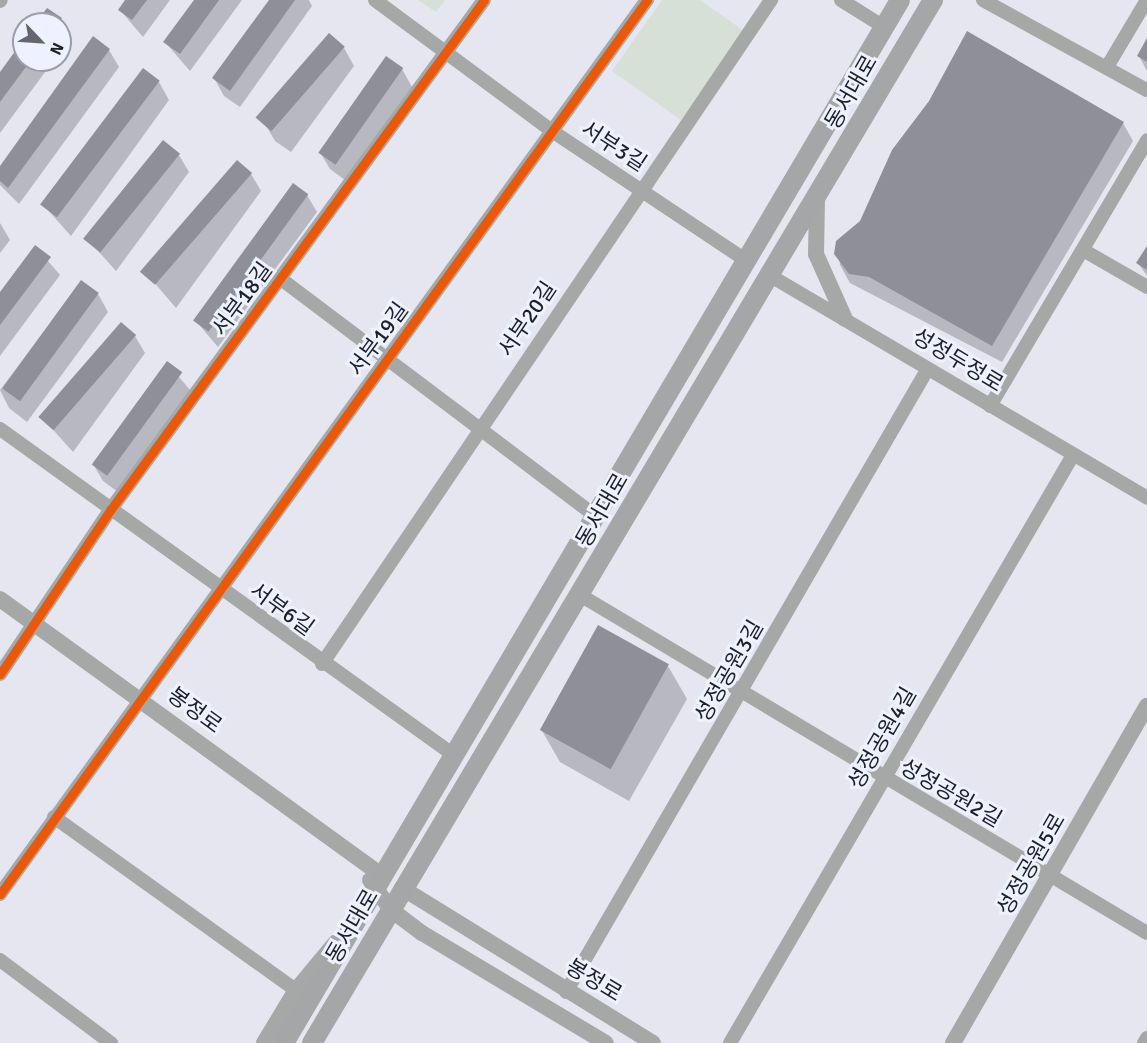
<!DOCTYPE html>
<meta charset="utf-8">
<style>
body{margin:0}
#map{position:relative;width:1147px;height:1043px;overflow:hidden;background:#e5e6f0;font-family:Signika,"Noto Sans KR",sans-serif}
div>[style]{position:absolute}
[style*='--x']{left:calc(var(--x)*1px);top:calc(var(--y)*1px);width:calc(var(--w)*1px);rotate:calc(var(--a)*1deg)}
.green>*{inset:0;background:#d6e0d6}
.shadow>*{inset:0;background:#0003}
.building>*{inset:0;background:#8f9097;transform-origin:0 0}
.minor>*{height:14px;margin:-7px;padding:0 7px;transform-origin:7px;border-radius:7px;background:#a6a8a7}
.tertiary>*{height:16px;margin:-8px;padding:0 8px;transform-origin:8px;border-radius:8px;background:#a6a8a7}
.secondary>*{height:20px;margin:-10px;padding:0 10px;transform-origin:10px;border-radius:10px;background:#a5a6a8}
.cycleway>*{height:9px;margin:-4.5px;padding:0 4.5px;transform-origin:4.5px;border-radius:4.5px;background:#e8590c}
span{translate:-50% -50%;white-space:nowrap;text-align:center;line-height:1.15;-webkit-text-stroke:6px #eef1ff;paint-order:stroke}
.street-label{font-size:22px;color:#1f2027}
.north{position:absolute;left:12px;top:12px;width:60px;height:60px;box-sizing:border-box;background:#eef1ff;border:2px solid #9b9da9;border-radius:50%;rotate:115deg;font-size:16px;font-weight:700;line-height:24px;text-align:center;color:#1f2027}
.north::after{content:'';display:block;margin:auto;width:21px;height:27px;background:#64656d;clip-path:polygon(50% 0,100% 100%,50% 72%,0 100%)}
</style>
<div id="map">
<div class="green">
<i style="clip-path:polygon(418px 0,445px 0,436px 12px)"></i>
<i style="clip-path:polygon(662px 0,700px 0,744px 31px,681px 120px,612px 71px)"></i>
</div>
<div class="shadow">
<i style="clip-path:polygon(127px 0,170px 0,143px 37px,120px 10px)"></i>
<i style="clip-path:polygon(196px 0,242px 0,190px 71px,165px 42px)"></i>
<i style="clip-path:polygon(271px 0,309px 0,312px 6px,240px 107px,224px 96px,214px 78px)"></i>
<i style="clip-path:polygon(61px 19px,71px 37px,60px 51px,60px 24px,37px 24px)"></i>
<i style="clip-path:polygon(1147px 41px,1147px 71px,1139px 56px)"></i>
<i style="clip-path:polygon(24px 42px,24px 60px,54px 60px,0 133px,0 74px)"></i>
<i style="clip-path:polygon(344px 48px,354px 66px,291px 152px,275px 141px,265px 124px)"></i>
<i style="clip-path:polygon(109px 50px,119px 67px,19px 204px,0 185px,0 169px)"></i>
<i style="clip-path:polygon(402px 69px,412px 87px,345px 180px,330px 169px,320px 152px)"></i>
<i style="clip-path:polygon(159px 82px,169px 100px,71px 236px,46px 208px)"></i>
<i style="clip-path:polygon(1123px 123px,1133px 141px,1002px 362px,850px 283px,840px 265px,838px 241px)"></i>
<i style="clip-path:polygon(179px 155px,189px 172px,116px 271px,91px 243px)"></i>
<i style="clip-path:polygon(251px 174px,261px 191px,176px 308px,152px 280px)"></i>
<i style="clip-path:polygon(307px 195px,317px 212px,218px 347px,195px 320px)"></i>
<i style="clip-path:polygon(0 223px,10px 240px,0 253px)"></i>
<i style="clip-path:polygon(36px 247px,60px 275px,0 356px,0 294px)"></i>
<i style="clip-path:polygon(1147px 248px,1147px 276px,1138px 263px)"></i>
<i style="clip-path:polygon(81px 282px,98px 294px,108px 312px,27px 422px,9px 408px,0 390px)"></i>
<i style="clip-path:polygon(135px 336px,145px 353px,73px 452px,47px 423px)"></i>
<i style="clip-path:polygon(167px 363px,191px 391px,118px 492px,103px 481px,93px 464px)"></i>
<i style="clip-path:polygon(668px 666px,687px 699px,629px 801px,560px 762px,541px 729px)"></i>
</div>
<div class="building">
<i style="clip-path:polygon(125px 0,147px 0,132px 20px,118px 10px)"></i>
<i style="clip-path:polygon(194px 0,219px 0,180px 54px,163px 42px)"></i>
<i style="clip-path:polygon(269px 0,295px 0,230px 91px,212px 78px)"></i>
<i style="clip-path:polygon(47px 8px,62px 18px,58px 24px,35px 24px)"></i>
<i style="clip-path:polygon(967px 31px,1124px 122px,992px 346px,869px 277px,849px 274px,834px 254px,836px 241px,860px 221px,892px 150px,929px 101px)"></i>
<i style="left:329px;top:33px;width:21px;height:112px;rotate:41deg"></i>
<i style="clip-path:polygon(93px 36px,110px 49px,8px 188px,0 181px,0 166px)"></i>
<i style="clip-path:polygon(1147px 38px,1147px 62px,1137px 56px)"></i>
<i style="clip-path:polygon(24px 39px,24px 60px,31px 60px,0 102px,0 72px)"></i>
<i style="left:386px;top:56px;width:21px;height:118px;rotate:35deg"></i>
<i style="left:143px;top:68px;width:21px;height:171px;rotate:37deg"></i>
<i style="left:163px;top:140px;width:22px;height:127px;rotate:39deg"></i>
<i style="left:237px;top:160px;width:20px;height:148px;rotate:41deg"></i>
<i style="left:293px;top:183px;width:19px;height:170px;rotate:36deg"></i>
<i style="clip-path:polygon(35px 245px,51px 257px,0 325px,0 292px)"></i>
<i style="clip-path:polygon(1147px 246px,1147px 270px,1136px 263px)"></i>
<i style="left:81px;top:280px;width:22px;height:134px;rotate:36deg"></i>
<i style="left:121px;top:322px;width:20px;height:126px;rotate:41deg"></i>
<i style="left:167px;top:361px;width:19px;height:128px;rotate:36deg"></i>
<i style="left:598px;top:625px;width:81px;height:120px;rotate:29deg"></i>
</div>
<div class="minor">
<i style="--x:375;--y:0;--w:220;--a:36.5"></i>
<i style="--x:552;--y:131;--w:234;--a:33.7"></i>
<i style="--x:841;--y:0;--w:51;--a:32.1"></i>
<i style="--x:983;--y:0;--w:187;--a:28.8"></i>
<i style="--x:0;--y:1;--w:1;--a:-45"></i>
<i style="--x:1107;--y:67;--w:78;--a:-59.2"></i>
<i style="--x:1083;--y:250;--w:74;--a:30"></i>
<i style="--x:769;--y:275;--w:439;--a:30.5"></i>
<i style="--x:281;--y:279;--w:394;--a:37"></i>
<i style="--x:990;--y:406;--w:309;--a:-59.4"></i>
<i style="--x:0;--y:429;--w:560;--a:35.7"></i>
<i style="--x:580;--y:595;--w:660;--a:30.8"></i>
<i style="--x:322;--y:664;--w:802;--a:-55.93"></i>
<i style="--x:0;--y:674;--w:199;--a:-56.1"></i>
<i style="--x:111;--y:509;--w:631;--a:-53.77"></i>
<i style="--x:54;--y:817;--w:297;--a:35.6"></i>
<i style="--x:0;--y:894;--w:1104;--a:-54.11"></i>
<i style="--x:0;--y:960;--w:139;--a:36.8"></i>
<i style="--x:566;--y:992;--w:719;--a:-59.87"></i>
<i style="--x:730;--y:1043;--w:681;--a:-59.74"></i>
<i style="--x:1144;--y:1043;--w:6;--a:-59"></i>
</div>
<div class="tertiary">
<i style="--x:817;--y:198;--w:56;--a:91"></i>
<i style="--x:816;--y:254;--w:71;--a:66"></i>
<i style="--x:0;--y:599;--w:472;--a:35.9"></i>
<i style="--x:370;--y:880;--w:35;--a:55"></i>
<i style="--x:390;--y:909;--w:40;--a:37"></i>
<i style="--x:422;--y:933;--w:214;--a:30.9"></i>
<i style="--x:402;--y:888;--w:295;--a:31.7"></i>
<i style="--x:264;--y:1043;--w:62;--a:-58.9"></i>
<i style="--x:296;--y:990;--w:62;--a:-50.2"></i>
<i style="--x:953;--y:1043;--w:389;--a:-60.1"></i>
</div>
<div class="secondary">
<i style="--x:284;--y:1043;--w:1211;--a:-59.43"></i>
<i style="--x:312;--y:1043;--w:1214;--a:-59.23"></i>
</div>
<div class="cycleway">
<i style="--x:0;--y:674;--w:199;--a:-56.1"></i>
<i style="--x:111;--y:509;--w:631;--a:-53.77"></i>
<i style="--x:0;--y:894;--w:1104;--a:-54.11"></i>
</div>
<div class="street-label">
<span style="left:851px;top:92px;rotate:-60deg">동서대로</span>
<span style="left:614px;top:146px;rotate:33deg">서부3길</span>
<span style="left:242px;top:299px;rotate:-54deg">서부18길</span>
<span style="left:527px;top:319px;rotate:-56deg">서부20길</span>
<span style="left:378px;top:339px;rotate:-54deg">서부19길</span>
<span style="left:958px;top:360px;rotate:31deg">성정두정로</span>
<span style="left:602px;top:510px;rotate:-60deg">동서대로</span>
<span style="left:282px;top:609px;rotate:36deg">서부6길</span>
<span style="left:729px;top:671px;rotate:-60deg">성정공원3길</span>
<span style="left:195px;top:710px;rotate:36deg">봉정로</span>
<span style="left:882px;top:738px;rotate:-60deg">성정공원4길</span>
<span style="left:951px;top:793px;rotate:30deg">성정공원2길</span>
<span style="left:1031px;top:864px;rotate:-60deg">성정공원5로</span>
<span style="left:352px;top:926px;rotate:-60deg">동서대로</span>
<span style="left:594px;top:980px;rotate:31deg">봉정로</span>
</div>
<div class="north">N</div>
</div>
